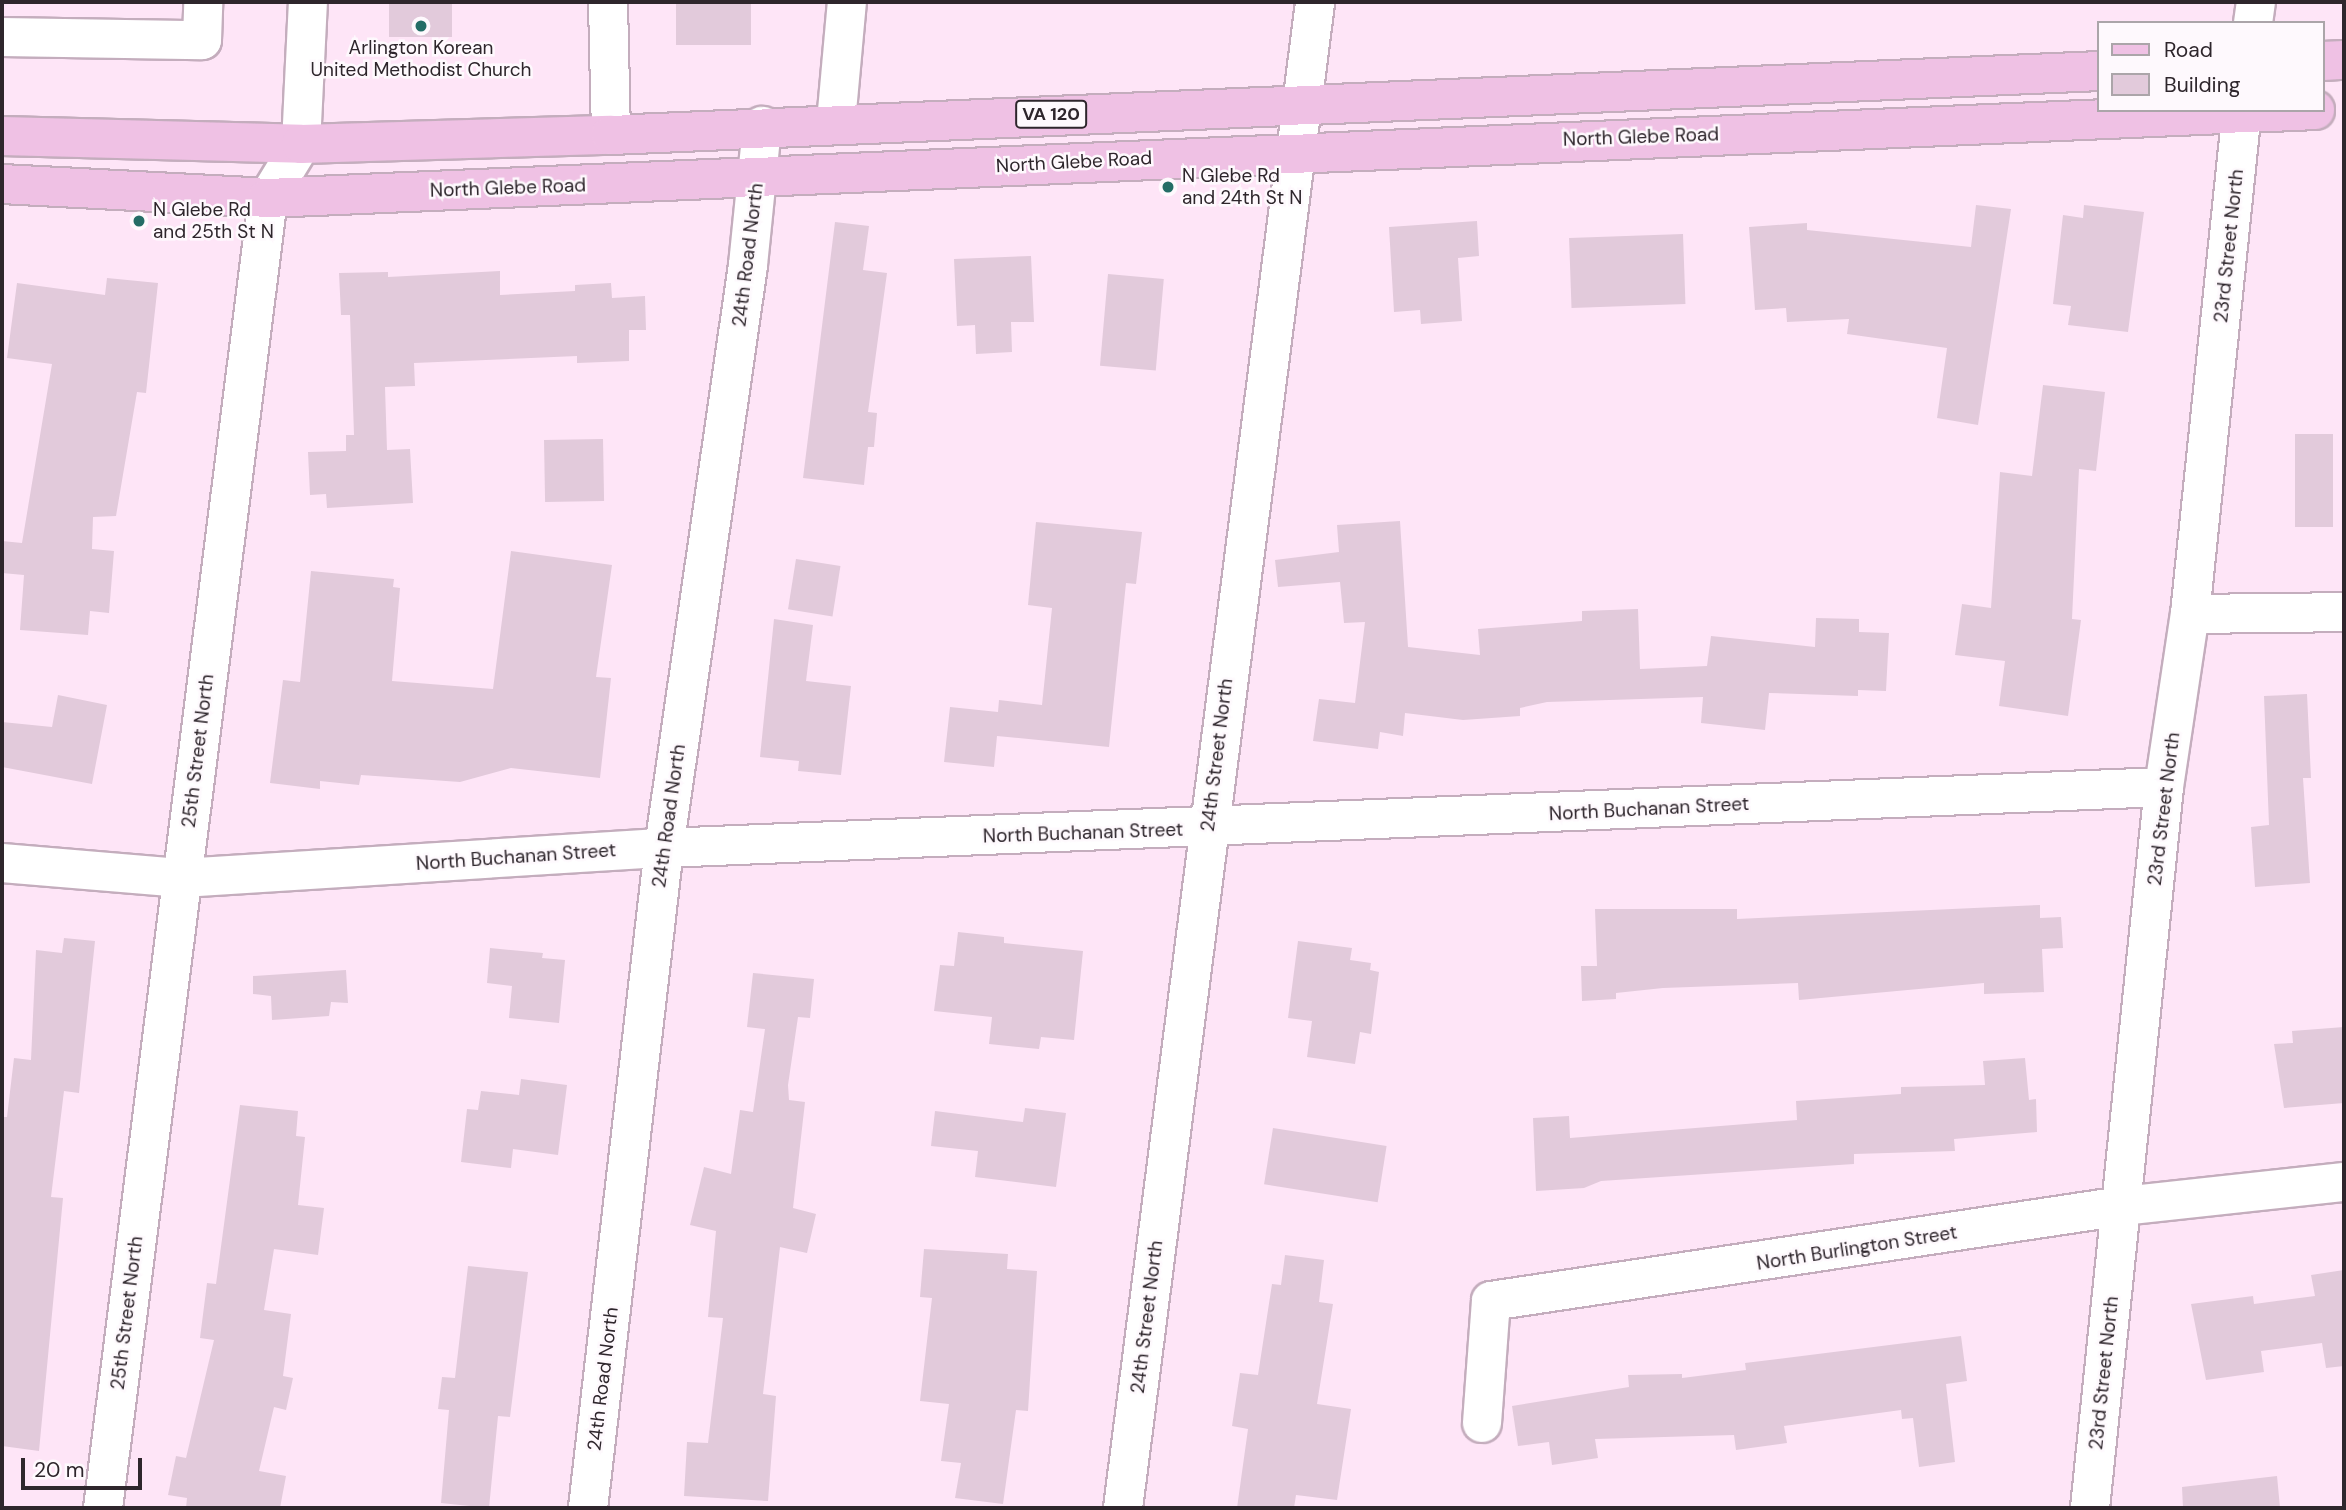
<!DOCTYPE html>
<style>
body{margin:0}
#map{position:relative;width:2346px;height:1510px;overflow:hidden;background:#fee5f7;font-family:"DM Sans",sans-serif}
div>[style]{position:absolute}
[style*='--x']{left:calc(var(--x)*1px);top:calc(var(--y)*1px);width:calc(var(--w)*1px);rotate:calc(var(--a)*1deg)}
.building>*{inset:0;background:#e2cadb;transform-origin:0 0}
.roads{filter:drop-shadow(2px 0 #c4adbd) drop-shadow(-2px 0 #c4adbd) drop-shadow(0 2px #c4adbd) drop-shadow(0 -2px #c4adbd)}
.minor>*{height:38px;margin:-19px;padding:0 19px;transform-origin:19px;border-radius:19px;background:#fff}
.major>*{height:38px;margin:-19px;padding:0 19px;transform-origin:19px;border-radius:19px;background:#efc1e4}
.dots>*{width:19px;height:19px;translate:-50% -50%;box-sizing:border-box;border:4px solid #fef9fd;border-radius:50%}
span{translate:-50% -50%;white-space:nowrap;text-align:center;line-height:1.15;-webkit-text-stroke:5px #fef9fd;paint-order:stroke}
.shield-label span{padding:2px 5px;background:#fef9fd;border:2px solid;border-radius:5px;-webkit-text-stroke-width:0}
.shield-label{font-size:18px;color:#2e262c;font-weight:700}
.poi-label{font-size:19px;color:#2e262c}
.left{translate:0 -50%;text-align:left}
.street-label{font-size:19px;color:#2e262c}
.frame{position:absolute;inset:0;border:4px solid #2e262c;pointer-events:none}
.legend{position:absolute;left:2097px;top:21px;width:228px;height:91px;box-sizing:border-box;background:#fef9fd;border:2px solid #aba5a9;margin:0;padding:9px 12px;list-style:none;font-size:21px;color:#2e262c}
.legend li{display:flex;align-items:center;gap:14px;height:35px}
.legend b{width:35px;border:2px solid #aba5a9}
.scale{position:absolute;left:21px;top:1458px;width:121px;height:32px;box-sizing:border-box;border:4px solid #2e262c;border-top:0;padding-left:9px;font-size:21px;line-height:24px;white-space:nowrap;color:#2e262c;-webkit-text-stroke:5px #fef9fd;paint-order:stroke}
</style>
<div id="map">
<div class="building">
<i style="left:389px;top:2px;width:63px;height:35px"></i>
<i style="left:676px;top:2px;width:75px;height:43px"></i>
<i style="clip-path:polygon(1976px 205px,2011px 209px,1978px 425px,1937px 418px,1947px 348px,1847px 334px,1849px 319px,1787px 322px,1786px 308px,1755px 310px,1749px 227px,1807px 223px,1807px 230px,1971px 247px)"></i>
<i style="clip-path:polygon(2084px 205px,2144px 212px,2128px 332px,2068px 325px,2071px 306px,2053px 304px,2063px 215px,2083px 218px)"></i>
<i style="clip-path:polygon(1477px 221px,1479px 256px,1458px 258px,1462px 321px,1421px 324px,1420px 310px,1394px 312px,1389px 227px)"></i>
<i style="clip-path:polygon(835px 222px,869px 226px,863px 270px,887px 273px,868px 412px,877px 413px,874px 447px,868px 447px,864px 485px,803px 478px)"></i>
<i style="left:1683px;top:234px;width:70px;height:114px;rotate:88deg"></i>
<i style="clip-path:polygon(1031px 256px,1034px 322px,1011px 322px,1012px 352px,976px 354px,975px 325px,957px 326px,954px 259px)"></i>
<i style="clip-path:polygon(500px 271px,500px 295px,575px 291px,575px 285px,611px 283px,612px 298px,645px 296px,646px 330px,629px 330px,629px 361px,577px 363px,577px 356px,414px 363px,415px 386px,385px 387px,387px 450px,410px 449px,413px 503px,327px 508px,326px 494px,310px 495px,308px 452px,346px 451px,346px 435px,354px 435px,350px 315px,341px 315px,339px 273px,388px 272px,388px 277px)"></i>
<i style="left:1108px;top:274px;width:56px;height:92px;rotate:5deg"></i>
<i style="clip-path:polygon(107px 278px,158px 283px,146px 393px,137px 392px,116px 516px,93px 517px,92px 549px,114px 551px,109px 613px,90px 611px,88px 635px,20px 630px,24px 575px,2px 573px,2px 541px,22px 543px,52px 364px,7px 358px,17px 283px,105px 295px)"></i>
<i style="clip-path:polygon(2043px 385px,2105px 392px,2096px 471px,2079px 469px,2072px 619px,2081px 620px,2068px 716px,1999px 706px,2005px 661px,1955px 655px,1962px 604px,1991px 608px,2000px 472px,2032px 476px)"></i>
<i style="left:2295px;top:434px;width:38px;height:93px"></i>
<i style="left:603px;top:439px;width:62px;height:59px;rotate:89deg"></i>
<i style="clip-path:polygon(1400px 521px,1408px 647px,1480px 655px,1478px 629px,1582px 621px,1582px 611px,1638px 609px,1640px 669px,1707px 666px,1711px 636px,1815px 647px,1816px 618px,1859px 619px,1859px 632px,1889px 633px,1886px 691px,1858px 690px,1858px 696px,1769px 693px,1765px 730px,1701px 723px,1703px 697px,1547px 702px,1520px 708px,1520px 716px,1463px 720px,1405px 713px,1403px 736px,1380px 732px,1378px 749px,1313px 741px,1319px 699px,1355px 703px,1365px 622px,1344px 623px,1340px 582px,1278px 587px,1275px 560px,1339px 552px,1337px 525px)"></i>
<i style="clip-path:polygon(1036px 522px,1142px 532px,1136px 584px,1126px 583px,1109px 747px,997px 736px,994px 767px,944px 762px,950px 707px,998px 712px,999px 700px,1042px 705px,1052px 608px,1028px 605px)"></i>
<i style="clip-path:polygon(511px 551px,612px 565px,596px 677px,611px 678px,600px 778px,511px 768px,460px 782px,361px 775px,359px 785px,320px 781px,320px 789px,270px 783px,283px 680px,300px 682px,311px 571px,394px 579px,393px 587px,400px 588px,392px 681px,493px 689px)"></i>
<i style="left:796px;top:559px;width:45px;height:51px;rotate:9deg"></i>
<i style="clip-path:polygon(774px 619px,813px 625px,806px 681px,851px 686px,841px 775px,798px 771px,799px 761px,760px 757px)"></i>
<i style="clip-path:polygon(2307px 694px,2311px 778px,2303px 778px,2310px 883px,2255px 887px,2251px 827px,2269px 825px,2264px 696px)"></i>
<i style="clip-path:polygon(58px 695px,107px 705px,92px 784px,2px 767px,2px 722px,52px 727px)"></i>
<i style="clip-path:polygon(2040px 905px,2040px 918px,2061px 917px,2063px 948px,2042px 949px,2044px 992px,1984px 994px,1984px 983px,1799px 1000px,1798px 983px,1663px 988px,1616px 993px,1616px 999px,1582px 1001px,1581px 966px,1597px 966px,1595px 909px,1737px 909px,1737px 919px)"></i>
<i style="clip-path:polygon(958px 932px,1004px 937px,1004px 943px,1083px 951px,1074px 1040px,1041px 1037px,1039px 1049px,989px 1044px,992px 1017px,934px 1011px,940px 965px,954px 966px)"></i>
<i style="clip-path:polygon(64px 938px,95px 941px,79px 1093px,64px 1091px,51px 1197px,63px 1198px,39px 1451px,2px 1446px,2px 1117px,7px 1117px,14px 1058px,31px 1060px,36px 950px,62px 953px)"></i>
<i style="clip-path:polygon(1298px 941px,1352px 948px,1350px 960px,1371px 963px,1370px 970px,1379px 972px,1371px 1034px,1360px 1032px,1355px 1064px,1307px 1057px,1312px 1021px,1288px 1018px)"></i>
<i style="clip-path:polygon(490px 948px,543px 953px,542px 958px,565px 960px,559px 1023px,509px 1018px,512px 986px,487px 983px)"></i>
<i style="clip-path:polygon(346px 970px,348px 1003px,331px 1002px,329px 1016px,272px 1020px,271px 996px,253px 994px,253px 976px)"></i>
<i style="clip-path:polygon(753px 973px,814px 979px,810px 1018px,798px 1017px,788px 1085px,789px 1100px,805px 1102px,793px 1208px,816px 1214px,807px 1253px,780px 1247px,763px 1394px,776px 1396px,768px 1501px,684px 1496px,687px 1442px,708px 1443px,723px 1318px,708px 1317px,716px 1231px,690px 1225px,704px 1167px,731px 1174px,740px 1110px,753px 1112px,765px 1029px,747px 1027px)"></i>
<i style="clip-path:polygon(2344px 1027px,2344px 1103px,2284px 1108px,2274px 1044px,2293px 1043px,2292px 1031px)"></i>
<i style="clip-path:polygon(2025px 1058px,2029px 1100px,2036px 1099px,2037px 1132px,1954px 1139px,1955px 1151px,1854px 1154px,1854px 1164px,1601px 1181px,1584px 1188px,1536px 1191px,1533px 1118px,1569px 1116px,1570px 1138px,1797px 1120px,1796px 1101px,1901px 1094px,1901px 1087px,1985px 1085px,1983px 1061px)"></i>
<i style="clip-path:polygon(521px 1079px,567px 1085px,558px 1155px,513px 1149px,511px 1168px,461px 1162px,467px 1109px,478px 1110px,481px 1091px,519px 1095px)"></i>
<i style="clip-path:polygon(240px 1105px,298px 1111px,296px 1136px,305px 1137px,298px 1205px,324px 1208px,318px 1255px,274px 1249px,264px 1310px,291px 1314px,283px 1376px,293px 1378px,286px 1410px,274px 1407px,259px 1471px,286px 1476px,280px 1508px,186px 1508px,187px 1498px,168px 1495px,176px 1456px,186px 1458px,214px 1340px,200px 1338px,207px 1283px,216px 1284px)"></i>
<i style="clip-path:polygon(1025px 1108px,1066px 1113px,1056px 1187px,975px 1177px,978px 1151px,931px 1146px,935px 1111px,1023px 1122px)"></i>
<i style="left:1273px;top:1128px;width:115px;height:57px;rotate:9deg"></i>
<i style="clip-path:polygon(924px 1249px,1008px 1254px,1007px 1269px,1037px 1271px,1028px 1411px,1016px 1410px,1003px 1504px,955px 1498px,961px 1463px,941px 1461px,949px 1404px,920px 1401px,932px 1298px,920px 1297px)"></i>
<i style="clip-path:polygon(1285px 1255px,1324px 1260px,1319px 1302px,1333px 1304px,1317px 1404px,1351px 1409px,1337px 1500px,1296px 1495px,1294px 1508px,1237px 1508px,1248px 1429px,1232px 1426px,1240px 1373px,1258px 1375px,1272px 1284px,1281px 1285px)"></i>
<i style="clip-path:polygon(468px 1266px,528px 1272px,510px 1417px,498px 1416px,489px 1508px,441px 1503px,449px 1410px,438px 1409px,442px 1377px,455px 1378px)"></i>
<i style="clip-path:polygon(2344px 1270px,2344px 1366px,2326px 1368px,2322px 1343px,2261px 1351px,2264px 1372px,2206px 1380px,2191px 1304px,2253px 1296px,2254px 1304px,2315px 1296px,2311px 1275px)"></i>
<i style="clip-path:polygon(1961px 1336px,1967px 1381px,1946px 1384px,1955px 1462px,1919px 1467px,1913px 1418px,1902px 1419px,1901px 1410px,1784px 1426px,1787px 1443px,1736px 1450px,1734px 1435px,1595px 1439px,1598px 1458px,1552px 1465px,1549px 1442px,1518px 1446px,1512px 1406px,1629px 1387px,1628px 1375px,1682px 1374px,1682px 1378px,1746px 1370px,1745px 1363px)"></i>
<i style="clip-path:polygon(2277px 1476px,2280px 1508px,2183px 1508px,2182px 1487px)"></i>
</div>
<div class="roads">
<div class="minor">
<i style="--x:608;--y:2;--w:133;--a:88.7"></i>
<i style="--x:2253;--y:23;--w:21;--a:-82"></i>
<i style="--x:2;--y:37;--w:200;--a:0.9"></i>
<i style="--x:202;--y:40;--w:38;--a:-88"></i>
<i style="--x:836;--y:122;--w:121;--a:-84.8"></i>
<i style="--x:2190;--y:614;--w:154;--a:-0.7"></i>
<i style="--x:2;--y:863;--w:181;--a:4.8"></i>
<i style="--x:182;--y:878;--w:483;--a:-3.6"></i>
<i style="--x:664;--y:848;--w:1501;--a:-2.33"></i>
<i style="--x:1482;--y:1423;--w:122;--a:-85.8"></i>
<i style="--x:1491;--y:1301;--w:638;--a:-8.56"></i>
<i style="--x:2122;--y:1206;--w:223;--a:-6.2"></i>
<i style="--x:103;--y:1508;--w:1320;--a:-82.82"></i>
<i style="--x:268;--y:198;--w:63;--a:-58.6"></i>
<i style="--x:301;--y:144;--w:142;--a:-87.2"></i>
<i style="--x:588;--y:1508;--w:664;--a:-83.43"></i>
<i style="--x:664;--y:848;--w:589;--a:-81.8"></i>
<i style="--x:748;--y:265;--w:140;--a:-84.2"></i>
<i style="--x:1123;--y:1508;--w:1518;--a:-82.73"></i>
<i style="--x:2090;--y:1508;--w:725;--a:-84.14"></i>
<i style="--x:2164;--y:787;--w:175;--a:-81.5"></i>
<i style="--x:2190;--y:614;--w:507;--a:-84.11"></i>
</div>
<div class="major">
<i style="--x:2323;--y:61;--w:21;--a:-3"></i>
<i style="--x:2;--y:136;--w:299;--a:1.5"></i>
<i style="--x:301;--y:144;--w:310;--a:-1.7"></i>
<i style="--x:611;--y:135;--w:1489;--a:-2.46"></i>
<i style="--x:2;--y:184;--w:266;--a:3"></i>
<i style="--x:268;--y:198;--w:2049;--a:-2.46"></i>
</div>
</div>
<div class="dots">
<i style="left:421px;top:26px;background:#246d66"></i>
<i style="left:1168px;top:187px;background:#246d66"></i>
<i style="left:139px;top:221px;background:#246d66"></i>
</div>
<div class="shield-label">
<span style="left:1051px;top:114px">VA 120</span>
</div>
<div class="poi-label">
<span style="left:421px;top:59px">Arlington Korean<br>United Methodist Church</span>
<span class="left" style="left:1182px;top:187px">N Glebe Rd<br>and 24th St N</span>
<span class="left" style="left:153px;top:221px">N Glebe Rd<br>and 25th St N</span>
</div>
<div class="street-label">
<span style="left:1641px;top:137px;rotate:-2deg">North Glebe Road</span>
<span style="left:1074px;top:162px;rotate:-3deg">North Glebe Road</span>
<span style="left:508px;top:188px;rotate:-2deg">North Glebe Road</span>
<span style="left:2229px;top:246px;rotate:-84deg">23rd Street North</span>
<span style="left:748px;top:255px;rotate:-83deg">24th Road North</span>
<span style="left:198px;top:751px;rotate:-83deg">25th Street North</span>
<span style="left:1217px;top:755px;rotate:-83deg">24th Street North</span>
<span style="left:1649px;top:809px;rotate:-3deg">North Buchanan Street</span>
<span style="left:2164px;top:809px;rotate:-83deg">23rd Street North</span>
<span style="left:669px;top:816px;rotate:-82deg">24th Road North</span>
<span style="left:1083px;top:833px;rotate:-2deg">North Buchanan Street</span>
<span style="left:516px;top:857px;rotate:-4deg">North Buchanan Street</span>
<span style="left:1857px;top:1248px;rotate:-9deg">North Burlington Street</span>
<span style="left:127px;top:1313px;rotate:-83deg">25th Street North</span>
<span style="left:1147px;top:1317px;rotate:-83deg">24th Street North</span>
<span style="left:2104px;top:1373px;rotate:-84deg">23rd Street North</span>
<span style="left:603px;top:1379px;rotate:-83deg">24th Road North</span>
</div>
<div class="frame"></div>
<ul class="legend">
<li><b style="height:9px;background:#efc1e4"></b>Road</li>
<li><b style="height:19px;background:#e2cadb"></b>Building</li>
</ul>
<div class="scale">20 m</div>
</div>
